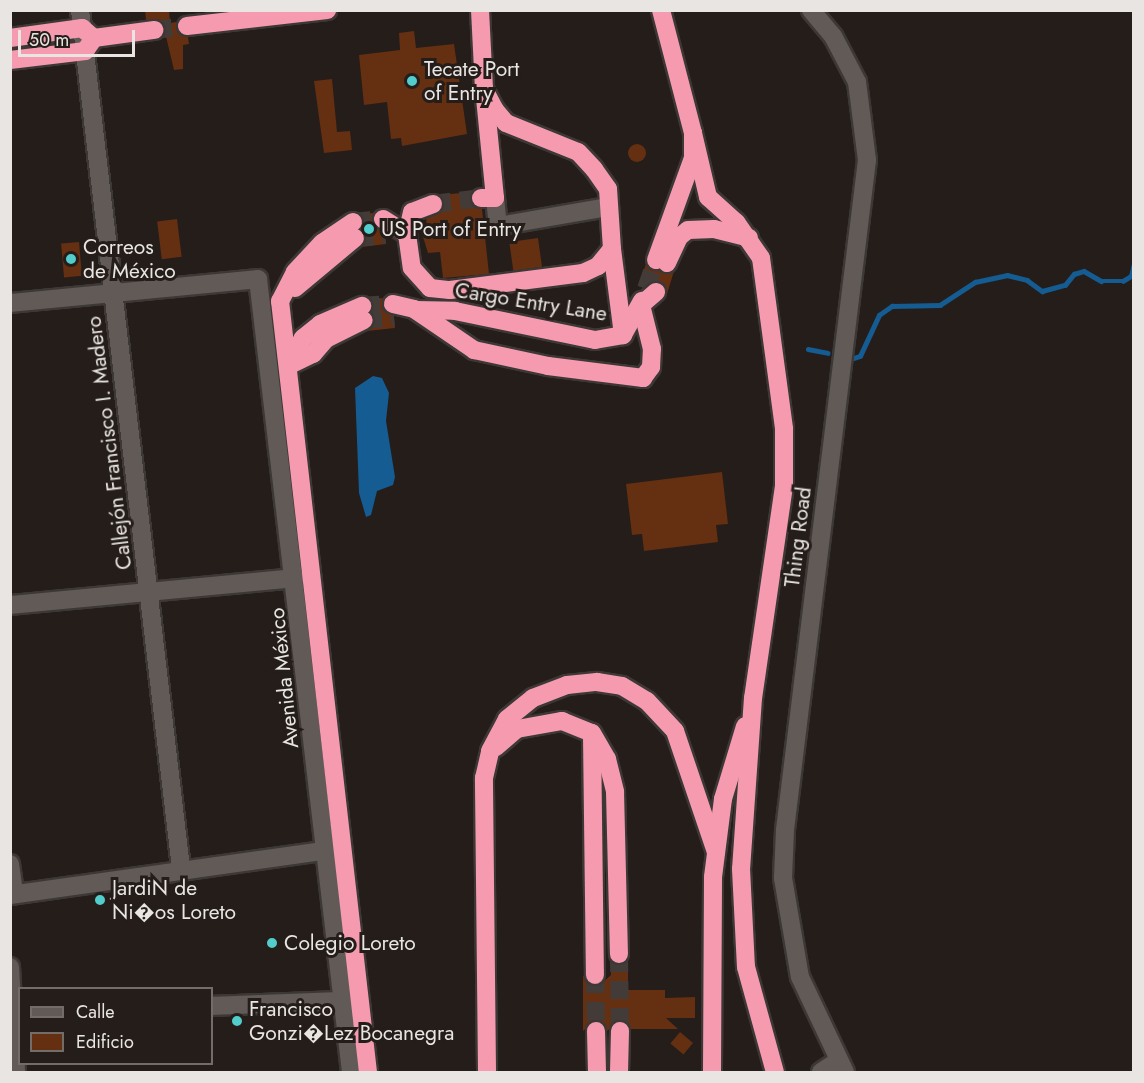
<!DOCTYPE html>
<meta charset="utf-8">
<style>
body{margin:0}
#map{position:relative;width:1144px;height:1083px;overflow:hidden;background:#241d1a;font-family:Jost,sans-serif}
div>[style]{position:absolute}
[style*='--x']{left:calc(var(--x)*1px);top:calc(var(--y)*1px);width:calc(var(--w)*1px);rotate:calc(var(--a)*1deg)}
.water>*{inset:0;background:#145c92}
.stream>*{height:4.5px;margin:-2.25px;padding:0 2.25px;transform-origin:2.25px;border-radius:2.25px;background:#145c92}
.building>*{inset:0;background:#652f11;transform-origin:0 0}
.round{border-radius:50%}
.highway-tunnel>*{height:18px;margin-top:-9px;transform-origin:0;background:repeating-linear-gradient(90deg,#423b38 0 18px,transparent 0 27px)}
.roads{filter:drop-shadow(2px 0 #3d3836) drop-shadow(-2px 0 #3d3836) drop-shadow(0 2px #3d3836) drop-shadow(0 -2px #3d3836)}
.minor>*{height:18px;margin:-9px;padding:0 9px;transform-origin:9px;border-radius:9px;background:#625a57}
.highway>*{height:18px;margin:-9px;padding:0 9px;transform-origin:9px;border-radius:9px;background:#f69baf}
.dots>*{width:16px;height:16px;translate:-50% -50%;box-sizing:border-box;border:3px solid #241d1a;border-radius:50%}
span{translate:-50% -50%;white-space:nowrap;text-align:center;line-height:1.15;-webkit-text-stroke:6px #241d1a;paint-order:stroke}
.poi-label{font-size:21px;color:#e9e5e2}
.left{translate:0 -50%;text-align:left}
.street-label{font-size:21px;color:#e9e5e2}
.frame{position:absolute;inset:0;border:12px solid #e9e5e2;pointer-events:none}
.legend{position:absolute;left:18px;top:987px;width:195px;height:78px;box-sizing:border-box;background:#241d1a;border:2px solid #736d6a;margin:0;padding:8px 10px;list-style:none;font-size:18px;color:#e9e5e2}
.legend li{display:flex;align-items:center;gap:12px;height:30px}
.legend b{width:30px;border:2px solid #736d6a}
.scale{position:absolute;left:18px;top:30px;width:117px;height:27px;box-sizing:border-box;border:3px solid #e9e5e2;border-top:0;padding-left:8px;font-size:18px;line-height:21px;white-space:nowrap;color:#e9e5e2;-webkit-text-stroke:4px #241d1a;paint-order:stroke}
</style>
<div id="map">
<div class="water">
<i style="clip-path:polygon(373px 376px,382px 378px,389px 393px,386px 421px,395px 477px,393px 485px,377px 491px,371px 515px,366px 517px,359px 493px,355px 388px)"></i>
</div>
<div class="stream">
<i style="--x:808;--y:349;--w:20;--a:11"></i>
<i style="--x:854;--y:358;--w:6;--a:-18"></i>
<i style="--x:860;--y:356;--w:45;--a:-65.1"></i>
<i style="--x:879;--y:315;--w:16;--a:-35"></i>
<i style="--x:892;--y:306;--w:48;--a:-1.2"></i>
<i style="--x:940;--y:305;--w:42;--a:-33.3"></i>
<i style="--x:975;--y:282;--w:33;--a:-12"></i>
<i style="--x:1007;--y:275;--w:21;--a:14"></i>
<i style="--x:1027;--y:280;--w:19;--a:36"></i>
<i style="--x:1042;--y:291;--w:24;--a:-15"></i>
<i style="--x:1065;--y:285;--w:14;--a:-51"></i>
<i style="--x:1074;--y:274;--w:10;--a:-17"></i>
<i style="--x:1084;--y:271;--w:20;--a:30"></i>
<i style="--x:1101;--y:281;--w:22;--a:0"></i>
<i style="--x:1123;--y:281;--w:9;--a:-32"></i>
<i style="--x:1131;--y:276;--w:12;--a:-76"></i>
</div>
<div class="building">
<i style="clip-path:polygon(145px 10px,169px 10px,170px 23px,176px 22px,178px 33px,188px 37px,189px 44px,183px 45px,183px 69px,174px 70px,163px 24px,146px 20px)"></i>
<i style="clip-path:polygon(414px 31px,416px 48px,454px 44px,467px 134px,402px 146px,401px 138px,391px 139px,387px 102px,364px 105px,359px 55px,400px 50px,399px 33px)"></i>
<i style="clip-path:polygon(332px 79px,337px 132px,350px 131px,352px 150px,324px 153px,314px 81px)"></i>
<i class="round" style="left:628px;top:144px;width:18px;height:18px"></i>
<i style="clip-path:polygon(472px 192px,472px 204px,482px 209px,489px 274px,443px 278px,440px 252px,428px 253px,420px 227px,427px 226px,426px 219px,442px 211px,440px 195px)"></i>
<i style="clip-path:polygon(374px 213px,373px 224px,385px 233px,386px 244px,362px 247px,366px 237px,361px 214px)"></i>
<i style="left:177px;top:219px;width:38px;height:20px;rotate:83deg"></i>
<i style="left:538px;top:238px;width:29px;height:29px;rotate:82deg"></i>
<i style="left:79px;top:242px;width:34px;height:18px;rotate:85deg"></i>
<i style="clip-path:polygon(646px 264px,653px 271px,674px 271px,667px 294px,659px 281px,638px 286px)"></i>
<i style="clip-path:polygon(384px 298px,382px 308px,394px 316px,395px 328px,367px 331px,375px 321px,371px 299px)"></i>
<i style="clip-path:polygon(722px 472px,728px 524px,716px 525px,718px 542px,644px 551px,642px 534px,632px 535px,626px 484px)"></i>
<i style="clip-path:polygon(628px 960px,628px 990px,665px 990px,665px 998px,695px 997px,695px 1018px,666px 1018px,678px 1029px,631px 1029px,620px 1020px,607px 1031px,595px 1020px,583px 1031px,583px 975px,590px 985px,600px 985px,611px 975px,611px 962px,620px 965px)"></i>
<i style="left:680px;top:1032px;width:17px;height:15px;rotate:40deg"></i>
</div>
<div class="highway-tunnel">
<i style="--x:154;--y:30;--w:33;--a:-7"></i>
<i style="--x:433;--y:204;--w:48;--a:-7.1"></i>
<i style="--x:353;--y:222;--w:30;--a:-6"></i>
<i style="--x:355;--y:238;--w:30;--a:-6"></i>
<i style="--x:646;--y:289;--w:31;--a:-71"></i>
<i style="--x:362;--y:306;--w:31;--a:-4"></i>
<i style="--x:364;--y:320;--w:30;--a:-6"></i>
<i style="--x:619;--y:954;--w:77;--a:89.3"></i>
<i style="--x:595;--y:975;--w:56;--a:89"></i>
</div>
<div class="roads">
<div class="minor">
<i style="--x:80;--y:10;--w:865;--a:83.29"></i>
<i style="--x:811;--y:10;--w:34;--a:50"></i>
<i style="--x:833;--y:36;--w:52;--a:62.4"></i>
<i style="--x:857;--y:82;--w:79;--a:82.7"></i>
<i style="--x:867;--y:160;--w:675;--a:96.98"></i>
<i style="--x:785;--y:830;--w:48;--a:92.4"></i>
<i style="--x:783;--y:878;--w:100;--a:80.3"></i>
<i style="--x:800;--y:977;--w:105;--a:64.7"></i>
<i style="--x:495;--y:198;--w:28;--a:84"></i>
<i style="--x:498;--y:226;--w:112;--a:-9.8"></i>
<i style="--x:10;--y:303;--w:249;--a:-5.5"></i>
<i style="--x:258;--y:279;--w:798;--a:83.31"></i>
<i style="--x:10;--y:605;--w:286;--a:-5.4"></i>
<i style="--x:10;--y:864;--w:30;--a:82"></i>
<i style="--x:10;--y:895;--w:329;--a:-8"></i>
<i style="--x:10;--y:967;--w:105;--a:86.7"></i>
<i style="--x:212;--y:1006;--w:132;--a:-2.2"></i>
<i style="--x:821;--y:1072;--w:20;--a:-33"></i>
</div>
<div class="highway">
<i style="--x:187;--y:26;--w:141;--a:-6.5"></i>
<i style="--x:10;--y:38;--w:73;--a:-7.9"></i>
<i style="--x:82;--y:28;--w:16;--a:40"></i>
<i style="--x:94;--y:38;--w:61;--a:-7.6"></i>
<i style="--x:10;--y:60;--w:76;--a:-6.8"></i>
<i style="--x:85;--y:51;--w:16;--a:-55"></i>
<i style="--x:693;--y:133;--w:66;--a:76.8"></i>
<i style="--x:708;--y:197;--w:38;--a:42"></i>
<i style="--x:736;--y:222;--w:44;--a:55.2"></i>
<i style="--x:761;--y:258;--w:173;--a:82.3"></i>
<i style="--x:784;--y:429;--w:57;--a:90"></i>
<i style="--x:784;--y:486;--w:214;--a:98.3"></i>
<i style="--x:753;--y:698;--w:171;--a:94"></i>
<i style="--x:741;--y:869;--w:98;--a:87.1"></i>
<i style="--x:746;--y:967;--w:109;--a:74.6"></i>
<i style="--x:481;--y:198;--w:14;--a:0"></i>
<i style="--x:495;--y:198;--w:101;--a:-95.7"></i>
<i style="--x:433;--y:204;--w:22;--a:159"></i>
<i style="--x:412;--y:212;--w:23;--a:103"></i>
<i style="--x:407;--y:234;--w:34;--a:82"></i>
<i style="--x:412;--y:268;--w:27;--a:48"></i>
<i style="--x:430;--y:288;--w:20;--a:6"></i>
<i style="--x:450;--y:290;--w:134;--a:-7.3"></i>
<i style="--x:583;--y:273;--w:17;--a:-25"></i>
<i style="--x:598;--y:266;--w:22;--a:-51"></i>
<i style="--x:612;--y:249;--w:60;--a:-93.8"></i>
<i style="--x:608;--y:189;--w:24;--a:-125"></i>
<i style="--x:594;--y:169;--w:23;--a:-133"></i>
<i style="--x:578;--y:152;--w:78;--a:-158.1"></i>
<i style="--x:506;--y:123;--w:17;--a:-130"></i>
<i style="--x:495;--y:110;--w:24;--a:-118"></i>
<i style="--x:484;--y:89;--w:79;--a:-92.9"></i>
<i style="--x:383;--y:219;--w:28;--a:32"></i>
<i style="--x:353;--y:222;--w:37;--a:146"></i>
<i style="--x:322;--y:243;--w:40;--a:133"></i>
<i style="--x:295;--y:272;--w:33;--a:117"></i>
<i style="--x:280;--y:301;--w:776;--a:83.49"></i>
<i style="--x:612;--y:249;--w:87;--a:82.7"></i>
<i style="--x:656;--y:260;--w:109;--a:-70.1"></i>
<i style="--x:693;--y:158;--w:25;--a:-90"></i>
<i style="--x:693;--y:133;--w:127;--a:-104.6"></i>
<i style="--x:667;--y:263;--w:29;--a:-65"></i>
<i style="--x:679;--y:237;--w:11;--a:-38"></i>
<i style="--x:688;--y:230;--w:26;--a:-2"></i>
<i style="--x:714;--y:229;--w:36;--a:14"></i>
<i style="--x:295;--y:288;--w:78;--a:-39.8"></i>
<i style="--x:393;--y:304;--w:22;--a:13"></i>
<i style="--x:414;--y:309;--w:73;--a:34.3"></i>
<i style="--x:474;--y:350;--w:76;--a:12.2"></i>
<i style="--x:548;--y:366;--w:96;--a:7.2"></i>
<i style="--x:643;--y:378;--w:14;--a:-54"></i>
<i style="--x:651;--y:367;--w:18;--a:-87"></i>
<i style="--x:652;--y:349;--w:45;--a:-104"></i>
<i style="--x:641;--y:305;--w:20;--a:-41"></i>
<i style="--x:416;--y:310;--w:39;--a:1"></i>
<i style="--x:455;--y:311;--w:143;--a:11.7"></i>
<i style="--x:595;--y:340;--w:28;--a:-10"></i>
<i style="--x:623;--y:335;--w:39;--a:-61"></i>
<i style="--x:288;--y:366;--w:32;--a:-62"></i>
<i style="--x:303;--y:338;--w:22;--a:-39"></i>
<i style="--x:320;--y:324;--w:46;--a:-23.2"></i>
<i style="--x:288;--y:366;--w:28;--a:-26"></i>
<i style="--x:313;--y:354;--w:20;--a:-49"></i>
<i style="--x:326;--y:339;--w:42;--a:-26.6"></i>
<i style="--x:592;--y:735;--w:240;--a:89.3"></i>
<i style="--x:496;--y:747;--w:28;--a:-41"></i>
<i style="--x:517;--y:729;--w:46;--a:-10.1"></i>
<i style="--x:562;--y:721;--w:32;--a:22"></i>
<i style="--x:592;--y:733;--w:30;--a:60"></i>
<i style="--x:607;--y:759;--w:34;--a:76"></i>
<i style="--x:615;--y:792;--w:162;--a:88.6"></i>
<i style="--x:596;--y:1031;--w:41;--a:88.6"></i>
<i style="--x:487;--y:1072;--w:294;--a:-90.6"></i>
<i style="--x:484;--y:778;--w:28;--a:-77"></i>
<i style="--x:490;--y:751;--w:36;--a:-62"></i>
<i style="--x:507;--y:719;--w:33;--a:-39"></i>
<i style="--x:533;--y:698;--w:36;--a:-21"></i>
<i style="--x:567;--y:685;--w:30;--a:-6"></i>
<i style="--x:597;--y:682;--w:25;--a:9"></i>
<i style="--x:622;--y:686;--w:29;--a:31"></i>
<i style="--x:647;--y:701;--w:41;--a:47"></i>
<i style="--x:675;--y:731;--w:128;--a:71.3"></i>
<i style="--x:619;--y:1072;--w:41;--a:-88.6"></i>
<i style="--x:712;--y:1072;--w:195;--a:-89.7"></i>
<i style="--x:713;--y:877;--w:79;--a:-82.7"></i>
<i style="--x:723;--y:799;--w:76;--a:-73.2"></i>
</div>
</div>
<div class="dots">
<i style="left:412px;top:81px;background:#52cdcc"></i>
<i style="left:369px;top:229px;background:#52cdcc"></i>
<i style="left:71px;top:259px;background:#52cdcc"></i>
<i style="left:100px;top:900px;background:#52cdcc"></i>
<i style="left:272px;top:943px;background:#52cdcc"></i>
<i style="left:237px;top:1021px;background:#52cdcc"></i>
</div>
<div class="poi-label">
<span class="left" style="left:424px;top:81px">Tecate Port<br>of Entry</span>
<span class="left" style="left:381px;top:229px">US Port of Entry</span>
<span class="left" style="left:83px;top:259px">Correos<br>de México</span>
<span class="left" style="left:112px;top:900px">JardiN de<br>Ni�os Loreto</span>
<span class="left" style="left:284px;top:943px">Colegio Loreto</span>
<span class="left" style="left:249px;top:1021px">Francisco<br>Gonzi�Lez Bocanegra</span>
</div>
<div class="street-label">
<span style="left:531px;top:302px;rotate:9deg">Cargo Entry Lane</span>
<span style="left:109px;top:443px;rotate:-97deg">Callejón Francisco I. Madero</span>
<span style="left:798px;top:537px;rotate:-83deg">Thing Road</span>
<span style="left:284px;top:678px;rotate:-96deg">Avenida México</span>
</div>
<div class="frame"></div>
<ul class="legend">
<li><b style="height:8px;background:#625a57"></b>Calle</li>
<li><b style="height:16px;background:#652f11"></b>Edificio</li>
</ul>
<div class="scale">50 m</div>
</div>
